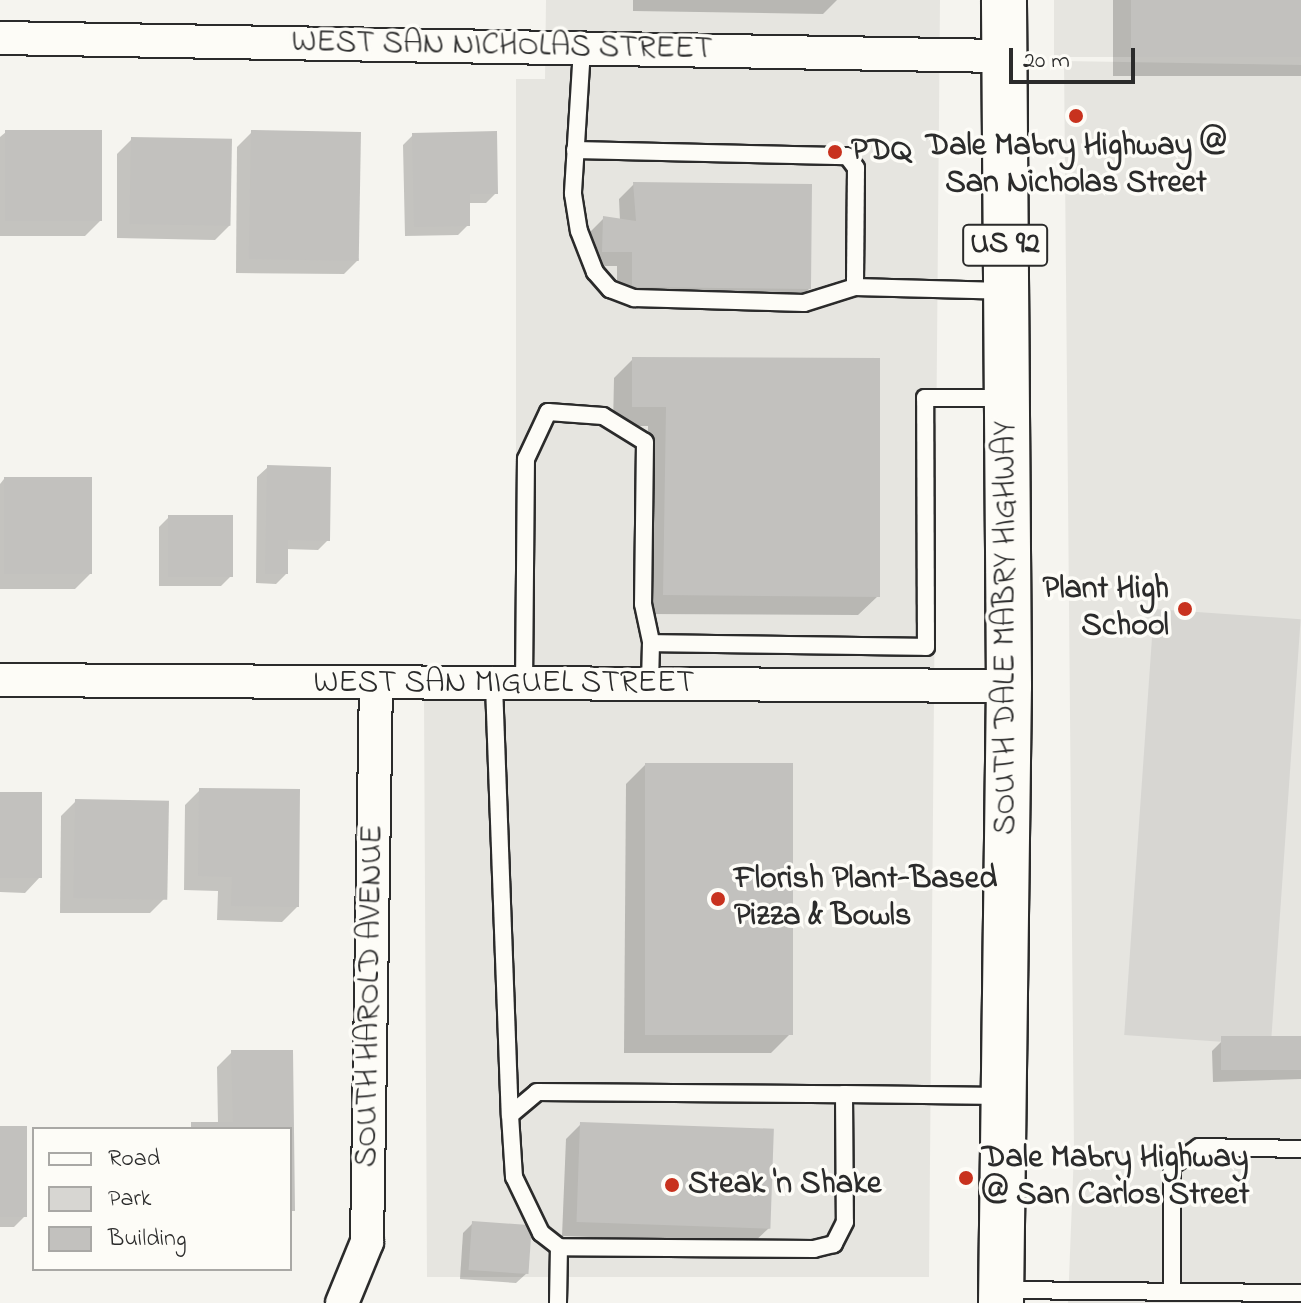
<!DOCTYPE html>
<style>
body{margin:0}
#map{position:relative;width:1301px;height:1303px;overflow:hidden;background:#f5f4ef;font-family:"Indie Flower",sans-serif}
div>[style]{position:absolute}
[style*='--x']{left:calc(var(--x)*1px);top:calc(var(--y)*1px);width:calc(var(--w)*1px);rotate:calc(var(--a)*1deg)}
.built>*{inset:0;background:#e6e5e0;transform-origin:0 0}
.green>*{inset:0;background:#d7d6d2;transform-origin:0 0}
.shadow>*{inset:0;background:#0003;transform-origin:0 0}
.building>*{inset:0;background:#c2c1be;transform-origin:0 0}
.roads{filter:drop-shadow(2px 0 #2b2b2b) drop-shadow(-2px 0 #2b2b2b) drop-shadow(0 2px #2b2b2b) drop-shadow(0 -2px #2b2b2b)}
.service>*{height:16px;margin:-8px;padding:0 8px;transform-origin:8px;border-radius:8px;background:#fdfcf7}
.minor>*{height:32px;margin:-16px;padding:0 16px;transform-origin:16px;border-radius:16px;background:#fdfcf7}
.primary>*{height:44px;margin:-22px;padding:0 22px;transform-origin:22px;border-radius:22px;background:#fdfcf7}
.dots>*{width:22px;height:22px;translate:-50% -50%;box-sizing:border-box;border:4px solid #fdfcf7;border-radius:50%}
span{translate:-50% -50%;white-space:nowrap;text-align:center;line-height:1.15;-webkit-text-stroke:7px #fdfcf7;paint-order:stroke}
.shield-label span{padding:2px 6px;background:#fdfcf7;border:2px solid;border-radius:6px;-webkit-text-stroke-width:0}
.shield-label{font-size:30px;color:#2b2b2b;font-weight:700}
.street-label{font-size:32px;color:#2b2b2b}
.poi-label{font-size:32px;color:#2b2b2b;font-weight:700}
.left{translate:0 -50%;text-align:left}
.right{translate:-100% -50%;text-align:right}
.legend{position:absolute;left:32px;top:1127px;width:260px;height:144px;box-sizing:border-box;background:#fdfcf7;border:2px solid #a9a8a5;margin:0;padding:10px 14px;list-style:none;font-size:24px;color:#2b2b2b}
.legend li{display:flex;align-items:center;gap:16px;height:40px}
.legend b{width:40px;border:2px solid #a9a8a5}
.scale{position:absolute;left:1009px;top:48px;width:126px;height:36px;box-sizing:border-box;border:4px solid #2b2b2b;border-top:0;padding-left:10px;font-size:24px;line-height:28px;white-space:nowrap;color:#2b2b2b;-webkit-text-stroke:6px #fdfcf7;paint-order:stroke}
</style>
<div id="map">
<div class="built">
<i style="clip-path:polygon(546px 0,940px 0,929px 1277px,427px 1277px,424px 700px,516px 699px,516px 79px,545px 79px)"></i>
<i style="left:1054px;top:0;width:247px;height:57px"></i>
<i style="clip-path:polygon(1064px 61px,1301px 65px,1301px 1303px,1068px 1303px,1074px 1152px)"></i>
</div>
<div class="green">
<i style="left:1154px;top:609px;width:147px;height:427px;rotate:4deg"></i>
</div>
<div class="shadow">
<i style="clip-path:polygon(633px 0,837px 0,823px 14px,633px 11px)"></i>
<i style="left:1113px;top:0;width:188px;height:76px"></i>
<i style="clip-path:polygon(6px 132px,100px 221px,85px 236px,0 236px,0 137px)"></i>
<i style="clip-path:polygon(252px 132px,359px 259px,344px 274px,236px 273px,237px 147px)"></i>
<i style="clip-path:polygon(413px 135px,496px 193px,486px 203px,468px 203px,468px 225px,458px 235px,405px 236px,403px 145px)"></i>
<i style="clip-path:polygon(132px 139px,230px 225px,215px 240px,117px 238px,117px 154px)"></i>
<i style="clip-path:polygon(634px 184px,809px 289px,794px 304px,617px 302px,617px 266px,588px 266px,588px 234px,603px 219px,620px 221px,619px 199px)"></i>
<i style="clip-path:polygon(633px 359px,878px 596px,858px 615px,644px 614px,648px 426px,613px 426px,614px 378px)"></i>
<i style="clip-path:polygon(268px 467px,328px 540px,318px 550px,286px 549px,286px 574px,276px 584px,256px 583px,257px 477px)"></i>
<i style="clip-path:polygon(4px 479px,90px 574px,75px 589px,0 589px,0 484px)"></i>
<i style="clip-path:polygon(169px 517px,231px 576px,221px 586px,159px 586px,159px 527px)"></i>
<i style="clip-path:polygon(645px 765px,790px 1034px,771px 1053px,624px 1053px,626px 784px)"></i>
<i style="clip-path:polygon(200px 790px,297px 907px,282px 922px,217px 920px,218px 891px,184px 890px,185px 805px)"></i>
<i style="clip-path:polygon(0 794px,40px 877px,25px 893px,0 892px)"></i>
<i style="clip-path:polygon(76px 801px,165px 898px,150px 913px,60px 913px,61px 816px)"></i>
<i style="clip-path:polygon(1301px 1038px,1301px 1079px,1213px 1082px,1212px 1051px,1222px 1041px)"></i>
<i style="clip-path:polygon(232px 1052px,291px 1052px,290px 1214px,290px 1129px,187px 1129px,218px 1124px,217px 1067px)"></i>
<i style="clip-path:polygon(581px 1124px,769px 1228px,753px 1243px,562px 1236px,566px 1139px)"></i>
<i style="clip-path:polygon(0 1128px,24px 1217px,14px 1227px,0 1227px)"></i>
<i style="clip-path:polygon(78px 1128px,131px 1128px,77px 1129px)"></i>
<i style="clip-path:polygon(473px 1223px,527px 1273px,516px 1283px,460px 1279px,463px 1233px)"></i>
</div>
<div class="building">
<i style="left:1131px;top:0;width:170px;height:57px"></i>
<i style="left:5px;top:130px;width:97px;height:91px"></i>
<i style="left:251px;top:130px;width:110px;height:129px;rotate:1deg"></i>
<i style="clip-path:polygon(497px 131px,498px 194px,470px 194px,470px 226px,414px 227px,412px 133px)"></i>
<i style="left:131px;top:137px;width:101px;height:87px;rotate:1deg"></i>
<i style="clip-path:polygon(633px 182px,812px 184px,811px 289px,632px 287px,632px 252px,602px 252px,603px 216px,636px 221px)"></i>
<i style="clip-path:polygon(632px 357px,880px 358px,880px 597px,663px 595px,666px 407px,632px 407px)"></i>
<i style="clip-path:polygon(267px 465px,331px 467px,330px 541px,288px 540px,288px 574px,265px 574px)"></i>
<i style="left:4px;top:477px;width:88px;height:97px"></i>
<i style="left:168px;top:515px;width:65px;height:62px"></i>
<i style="left:645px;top:763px;width:148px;height:272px"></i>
<i style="clip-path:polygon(199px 788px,300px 789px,299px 907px,231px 906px,232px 877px,198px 876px)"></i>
<i style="left:0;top:792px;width:42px;height:86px"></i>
<i style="left:75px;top:799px;width:94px;height:99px;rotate:1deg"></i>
<i style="left:1301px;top:1036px;width:34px;height:80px;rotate:90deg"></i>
<i style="clip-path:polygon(231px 1050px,293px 1050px,295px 1211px,290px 1211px,290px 1129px,191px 1129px,191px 1122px,233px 1122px)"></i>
<i style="left:580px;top:1122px;width:194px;height:100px;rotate:2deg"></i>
<i style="left:0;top:1126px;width:27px;height:91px"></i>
<i style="left:472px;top:1221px;width:60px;height:49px;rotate:4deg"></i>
</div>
<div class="roads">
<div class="service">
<i style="--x:582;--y:49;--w:145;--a:93.6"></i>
<i style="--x:573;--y:194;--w:37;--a:81"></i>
<i style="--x:579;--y:231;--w:44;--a:68.7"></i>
<i style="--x:595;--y:272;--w:23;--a:49"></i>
<i style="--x:610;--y:289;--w:26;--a:21"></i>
<i style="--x:634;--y:298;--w:170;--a:1.7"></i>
<i style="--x:804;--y:303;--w:53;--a:-17.4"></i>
<i style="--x:855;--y:287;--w:148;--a:1.5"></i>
<i style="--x:575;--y:150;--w:272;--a:1.3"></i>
<i style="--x:847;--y:156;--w:15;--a:53"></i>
<i style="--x:856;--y:168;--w:119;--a:90.5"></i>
<i style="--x:651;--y:643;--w:275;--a:0.8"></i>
<i style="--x:926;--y:647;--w:249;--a:-90.2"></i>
<i style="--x:925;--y:398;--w:80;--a:0"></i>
<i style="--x:494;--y:685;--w:430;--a:87.9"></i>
<i style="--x:524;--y:685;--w:226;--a:-89.5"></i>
<i style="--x:526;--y:459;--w:52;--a:-64.9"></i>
<i style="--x:548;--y:412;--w:55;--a:4.2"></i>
<i style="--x:603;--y:416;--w:49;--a:31.8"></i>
<i style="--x:645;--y:442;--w:162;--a:90.7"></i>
<i style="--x:643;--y:604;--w:40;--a:78"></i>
<i style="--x:651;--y:643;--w:42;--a:91.4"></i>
<i style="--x:844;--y:1094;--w:128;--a:89.6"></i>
<i style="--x:845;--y:1222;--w:25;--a:117"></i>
<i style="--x:834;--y:1244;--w:21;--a:166"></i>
<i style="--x:814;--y:1249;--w:255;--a:-179.6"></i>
<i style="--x:559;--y:1247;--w:23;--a:-142"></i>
<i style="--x:541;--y:1233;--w:62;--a:-115.7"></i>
<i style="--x:514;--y:1177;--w:62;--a:-93.7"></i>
<i style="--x:510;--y:1115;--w:35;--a:-40"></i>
<i style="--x:537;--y:1092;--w:307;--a:0.4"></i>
<i style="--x:844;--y:1094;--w:158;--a:0.7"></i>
<i style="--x:1003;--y:1290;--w:298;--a:0.6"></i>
<i style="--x:1172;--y:1292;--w:126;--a:-90"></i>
<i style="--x:1172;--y:1166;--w:33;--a:-35"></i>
<i style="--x:1199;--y:1147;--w:102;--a:1.1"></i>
<i style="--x:558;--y:1303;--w:56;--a:-89"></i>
</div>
<div class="minor">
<i style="--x:0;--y:38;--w:1004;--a:1.03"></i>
<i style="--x:0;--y:680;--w:1009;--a:0.34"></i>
<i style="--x:342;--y:1303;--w:66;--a:-67.7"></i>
<i style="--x:367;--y:1242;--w:558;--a:-89.08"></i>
</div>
<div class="primary">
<i style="--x:1001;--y:1303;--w:617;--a:-89.26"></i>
<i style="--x:1009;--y:686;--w:686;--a:-90.42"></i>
</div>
</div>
<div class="dots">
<i style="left:1076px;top:116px;background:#c8321e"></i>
<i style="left:835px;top:152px;background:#c8321e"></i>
<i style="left:1185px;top:609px;background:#c8321e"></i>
<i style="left:718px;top:899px;background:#c8321e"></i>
<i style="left:966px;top:1178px;background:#c8321e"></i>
<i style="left:672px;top:1185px;background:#c8321e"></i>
</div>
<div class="shield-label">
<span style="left:1005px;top:245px">US 92</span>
</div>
<div class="street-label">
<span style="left:502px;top:47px;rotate:1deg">WEST SAN NICHOLAS STREET</span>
<span style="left:1007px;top:628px;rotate:-90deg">SOUTH DALE MABRY HIGHWAY</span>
<span style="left:504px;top:684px">WEST SAN MIGUEL STREET</span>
<span style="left:371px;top:996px;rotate:-89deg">SOUTH HAROLD AVENUE</span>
</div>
<div class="poi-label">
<span style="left:1076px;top:166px">Dale Mabry Highway @<br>San Nicholas Street</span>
<span class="left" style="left:851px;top:152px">PDQ</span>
<span class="right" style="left:1169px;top:609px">Plant High<br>School</span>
<span class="left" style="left:734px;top:899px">Florish Plant-Based<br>Pizza &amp; Bowls</span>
<span class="left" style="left:982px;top:1178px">Dale Mabry Highway<br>@ San Carlos Street</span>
<span class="left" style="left:688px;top:1185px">Steak 'n Shake</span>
</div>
<ul class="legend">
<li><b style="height:10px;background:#fdfcf7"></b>Road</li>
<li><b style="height:22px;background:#d7d6d2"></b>Park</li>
<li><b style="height:22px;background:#c2c1be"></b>Building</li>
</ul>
<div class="scale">20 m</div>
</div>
